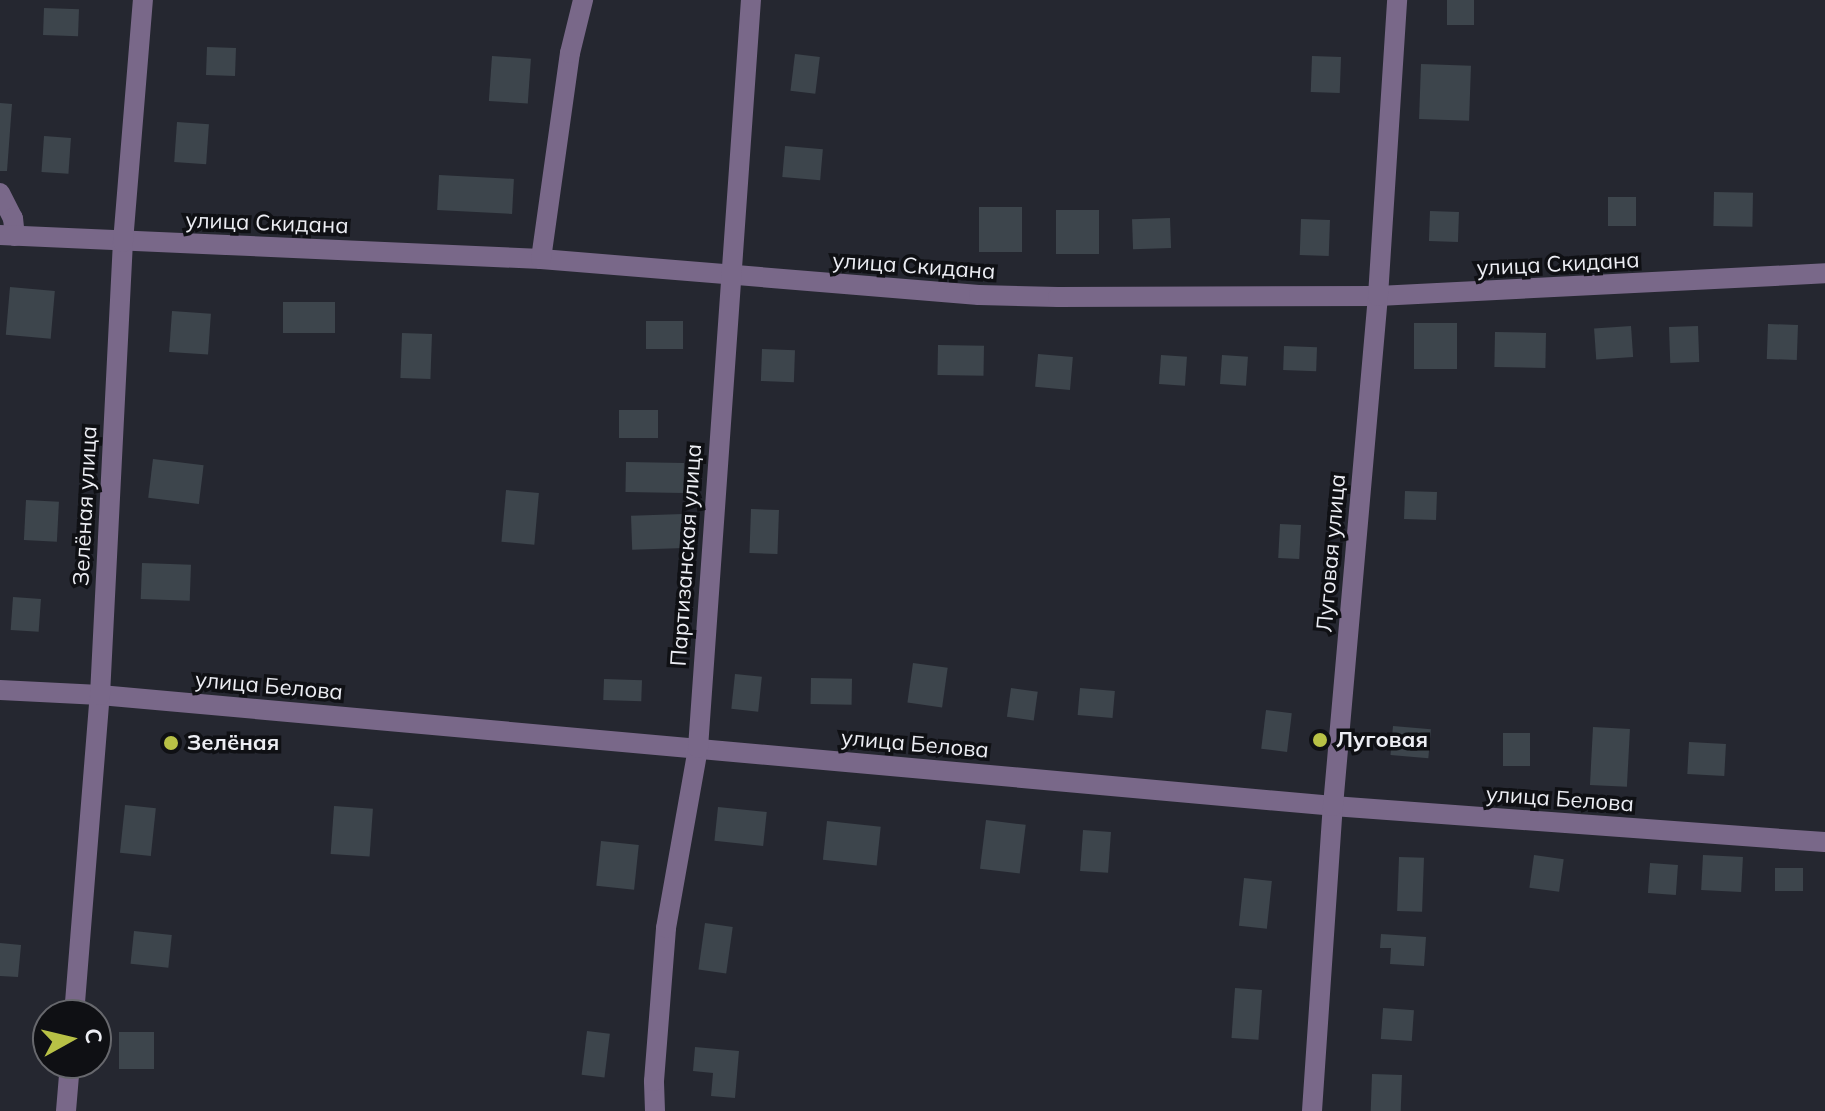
<!DOCTYPE html>
<meta charset="utf-8">
<style>
body{margin:0}
#map{position:relative;width:1825px;height:1111px;overflow:hidden;background:#252730;font-family:Mulish,sans-serif}
div>[style]{position:absolute}
[style*='--x']{left:calc(var(--x)*1px);top:calc(var(--y)*1px);width:calc(var(--w)*1px);rotate:calc(var(--a)*1deg)}
.building>*{inset:0;background:#3d454c;transform-origin:0 0}
.minor>*{height:20px;margin:-10px;padding:0 10px;transform-origin:10px;border-radius:10px;background:#796889}
.dots>*{width:22px;height:22px;translate:-50% -50%;box-sizing:border-box;border:4px solid #0f1014;border-radius:50%}
span{translate:-50% -50%;white-space:nowrap;text-align:center;line-height:1.15;-webkit-text-stroke:7px #0f1014;paint-order:stroke}
.street-label{font-size:22px;color:#ecedf3}
.poi-label{font-size:22px;color:#ecedf3;font-weight:700}
.left{translate:0 -50%;text-align:left}
.north{position:absolute;left:32px;top:999px;width:80px;height:80px;box-sizing:border-box;background:#0f1014;border:2px solid #67686d;border-radius:50%;rotate:82deg;font-size:22px;font-weight:700;line-height:32px;text-align:center;color:#ecedf3}
.north::after{content:'';display:block;margin:auto;width:28px;height:36px;background:#b8c146;clip-path:polygon(50% 0,100% 100%,50% 72%,0 100%)}
</style>
<div id="map">
<div class="building">
<i style="left:1447px;top:0;width:27px;height:25px"></i>
<i style="left:44px;top:8px;width:35px;height:27px;rotate:2deg"></i>
<i style="left:207px;top:47px;width:29px;height:28px;rotate:2deg"></i>
<i style="left:795px;top:54px;width:25px;height:37px;rotate:7deg"></i>
<i style="left:492px;top:56px;width:39px;height:45px;rotate:4deg"></i>
<i style="left:1312px;top:56px;width:29px;height:36px;rotate:2deg"></i>
<i style="left:1421px;top:64px;width:50px;height:55px;rotate:2deg"></i>
<i style="clip-path:polygon(0 103px,12px 104px,7px 171px,0 171px)"></i>
<i style="left:177px;top:122px;width:32px;height:40px;rotate:4deg"></i>
<i style="left:44px;top:136px;width:27px;height:36px;rotate:4deg"></i>
<i style="left:785px;top:146px;width:38px;height:31px;rotate:5deg"></i>
<i style="left:439px;top:175px;width:75px;height:35px;rotate:3deg"></i>
<i style="left:1714px;top:192px;width:39px;height:34px;rotate:1deg"></i>
<i style="left:1608px;top:197px;width:28px;height:29px"></i>
<i style="left:1022px;top:207px;width:45px;height:43px;rotate:90deg"></i>
<i style="left:1056px;top:210px;width:43px;height:44px"></i>
<i style="left:1430px;top:211px;width:29px;height:30px;rotate:2deg"></i>
<i style="left:1170px;top:218px;width:30px;height:38px;rotate:88deg"></i>
<i style="left:1301px;top:219px;width:29px;height:36px;rotate:2deg"></i>
<i style="left:10px;top:287px;width:45px;height:48px;rotate:5deg"></i>
<i style="left:283px;top:302px;width:52px;height:31px"></i>
<i style="left:172px;top:311px;width:39px;height:41px;rotate:4deg"></i>
<i style="left:646px;top:321px;width:37px;height:28px"></i>
<i style="left:1414px;top:323px;width:43px;height:46px"></i>
<i style="left:1768px;top:324px;width:30px;height:35px;rotate:2deg"></i>
<i style="left:1631px;top:326px;width:31px;height:37px;rotate:86deg"></i>
<i style="left:1698px;top:326px;width:36px;height:29px;rotate:88deg"></i>
<i style="left:1495px;top:332px;width:51px;height:35px;rotate:1deg"></i>
<i style="left:402px;top:333px;width:30px;height:45px;rotate:2deg"></i>
<i style="left:938px;top:345px;width:46px;height:30px;rotate:1deg"></i>
<i style="left:1284px;top:346px;width:33px;height:24px;rotate:2deg"></i>
<i style="left:762px;top:349px;width:33px;height:32px;rotate:2deg"></i>
<i style="left:1038px;top:354px;width:35px;height:33px;rotate:5deg"></i>
<i style="left:1161px;top:355px;width:26px;height:29px;rotate:4deg"></i>
<i style="left:1222px;top:355px;width:26px;height:29px;rotate:4deg"></i>
<i style="left:619px;top:410px;width:39px;height:28px"></i>
<i style="left:153px;top:459px;width:51px;height:39px;rotate:7deg"></i>
<i style="left:626px;top:462px;width:58px;height:30px;rotate:1deg"></i>
<i style="left:506px;top:490px;width:33px;height:52px;rotate:5deg"></i>
<i style="left:1405px;top:491px;width:32px;height:28px;rotate:2deg"></i>
<i style="left:26px;top:500px;width:33px;height:40px;rotate:3deg"></i>
<i style="left:751px;top:509px;width:28px;height:44px;rotate:2deg"></i>
<i style="left:683px;top:514px;width:34px;height:52px;rotate:88deg"></i>
<i style="left:1280px;top:524px;width:21px;height:34px;rotate:3deg"></i>
<i style="left:142px;top:563px;width:49px;height:36px;rotate:2deg"></i>
<i style="left:13px;top:597px;width:28px;height:33px;rotate:4deg"></i>
<i style="left:913px;top:663px;width:35px;height:40px;rotate:8deg"></i>
<i style="left:735px;top:674px;width:27px;height:35px;rotate:6deg"></i>
<i style="left:811px;top:678px;width:41px;height:26px;rotate:1deg"></i>
<i style="left:604px;top:679px;width:38px;height:21px;rotate:2deg"></i>
<i style="left:1011px;top:688px;width:27px;height:29px;rotate:8deg"></i>
<i style="left:1080px;top:688px;width:35px;height:27px;rotate:5deg"></i>
<i style="left:1266px;top:710px;width:26px;height:39px;rotate:7deg"></i>
<i style="left:1393px;top:726px;width:38px;height:29px;rotate:5deg"></i>
<i style="left:1593px;top:727px;width:37px;height:58px;rotate:3deg"></i>
<i style="left:1503px;top:733px;width:27px;height:33px"></i>
<i style="left:1689px;top:742px;width:37px;height:32px;rotate:3deg"></i>
<i style="left:125px;top:805px;width:31px;height:48px;rotate:6deg"></i>
<i style="left:334px;top:806px;width:39px;height:48px;rotate:4deg"></i>
<i style="left:718px;top:807px;width:49px;height:34px;rotate:6deg"></i>
<i style="left:986px;top:820px;width:40px;height:49px;rotate:7deg"></i>
<i style="left:827px;top:821px;width:54px;height:39px;rotate:6deg"></i>
<i style="left:1083px;top:830px;width:28px;height:41px;rotate:4deg"></i>
<i style="left:601px;top:841px;width:38px;height:45px;rotate:6deg"></i>
<i style="left:1534px;top:855px;width:30px;height:33px;rotate:8deg"></i>
<i style="left:1703px;top:855px;width:40px;height:35px;rotate:3deg"></i>
<i style="left:1399px;top:857px;width:25px;height:54px;rotate:2deg"></i>
<i style="left:1650px;top:863px;width:28px;height:30px;rotate:4deg"></i>
<i style="left:1775px;top:868px;width:28px;height:23px"></i>
<i style="left:1244px;top:878px;width:28px;height:48px;rotate:6deg"></i>
<i style="left:705px;top:923px;width:28px;height:47px;rotate:8deg"></i>
<i style="left:134px;top:931px;width:38px;height:33px;rotate:6deg"></i>
<i style="clip-path:polygon(1381px 934px,1426px 937px,1424px 966px,1390px 964px,1391px 948px,1380px 948px)"></i>
<i style="clip-path:polygon(0 943px,21px 945px,18px 977px,0 976px)"></i>
<i style="left:1235px;top:988px;width:27px;height:50px;rotate:4deg"></i>
<i style="left:1383px;top:1008px;width:31px;height:31px;rotate:4deg"></i>
<i style="left:587px;top:1031px;width:23px;height:44px;rotate:7deg"></i>
<i style="left:119px;top:1032px;width:35px;height:37px"></i>
<i style="clip-path:polygon(695px 1047px,739px 1051px,735px 1098px,711px 1096px,713px 1073px,693px 1071px)"></i>
<i style="left:1372px;top:1074px;width:30px;height:37px;rotate:2deg"></i>
</div>
<div class="minor">
<i style="--x:0;--y:193;--w:28;--a:63"></i>
<i style="--x:13;--y:218;--w:18;--a:84"></i>
<i style="--x:0;--y:235;--w:542;--a:2.54"></i>
<i style="--x:541;--y:259;--w:439;--a:4.7"></i>
<i style="--x:979;--y:295;--w:79;--a:1.5"></i>
<i style="--x:1058;--y:297;--w:320;--a:-0.2"></i>
<i style="--x:1378;--y:296;--w:448;--a:-2.9"></i>
<i style="--x:541;--y:259;--w:208;--a:-82"></i>
<i style="--x:570;--y:53;--w:55;--a:-76.2"></i>
<i style="--x:0;--y:690;--w:100;--a:2.9"></i>
<i style="--x:100;--y:695;--w:1238;--a:5.14"></i>
<i style="--x:1333;--y:806;--w:493;--a:4.2"></i>
<i style="--x:74;--y:1015;--w:321;--a:-85.4"></i>
<i style="--x:100;--y:695;--w:454;--a:-87.1"></i>
<i style="--x:123;--y:242;--w:243;--a:-85.3"></i>
<i style="--x:66;--y:1111;--w:48;--a:-85.2"></i>
<i style="--x:655;--y:1111;--w:30;--a:-92"></i>
<i style="--x:654;--y:1081;--w:153;--a:-85.5"></i>
<i style="--x:666;--y:928;--w:183;--a:-79.9"></i>
<i style="--x:698;--y:748;--w:750;--a:-85.95"></i>
<i style="--x:1312;--y:1111;--w:306;--a:-86.1"></i>
<i style="--x:1333;--y:806;--w:512;--a:-84.96"></i>
<i style="--x:1378;--y:296;--w:297;--a:-86.3"></i>
</div>
<div class="dots">
<i style="left:1320px;top:740px;background:#b8c146"></i>
<i style="left:171px;top:743px;background:#b8c146"></i>
</div>
<div class="street-label">
<span style="left:267px;top:223px;rotate:2deg">улица Скидана</span>
<span style="left:1558px;top:264px;rotate:-3deg">улица Скидана</span>
<span style="left:914px;top:266px;rotate:4deg">улица Скидана</span>
<span style="left:85px;top:506px;rotate:-87deg">Зелёная улица</span>
<span style="left:1331px;top:553px;rotate:-85deg">Луговая улица</span>
<span style="left:686px;top:555px;rotate:-86deg">Партизанская улица</span>
<span style="left:269px;top:686px;rotate:5deg">улица Белова</span>
<span style="left:915px;top:744px;rotate:5deg">улица Белова</span>
<span style="left:1560px;top:799px;rotate:4deg">улица Белова</span>
</div>
<div class="poi-label">
<span class="left" style="left:1336px;top:740px">Луговая</span>
<span class="left" style="left:187px;top:743px">Зелёная</span>
</div>
<div class="north">С</div>
</div>
